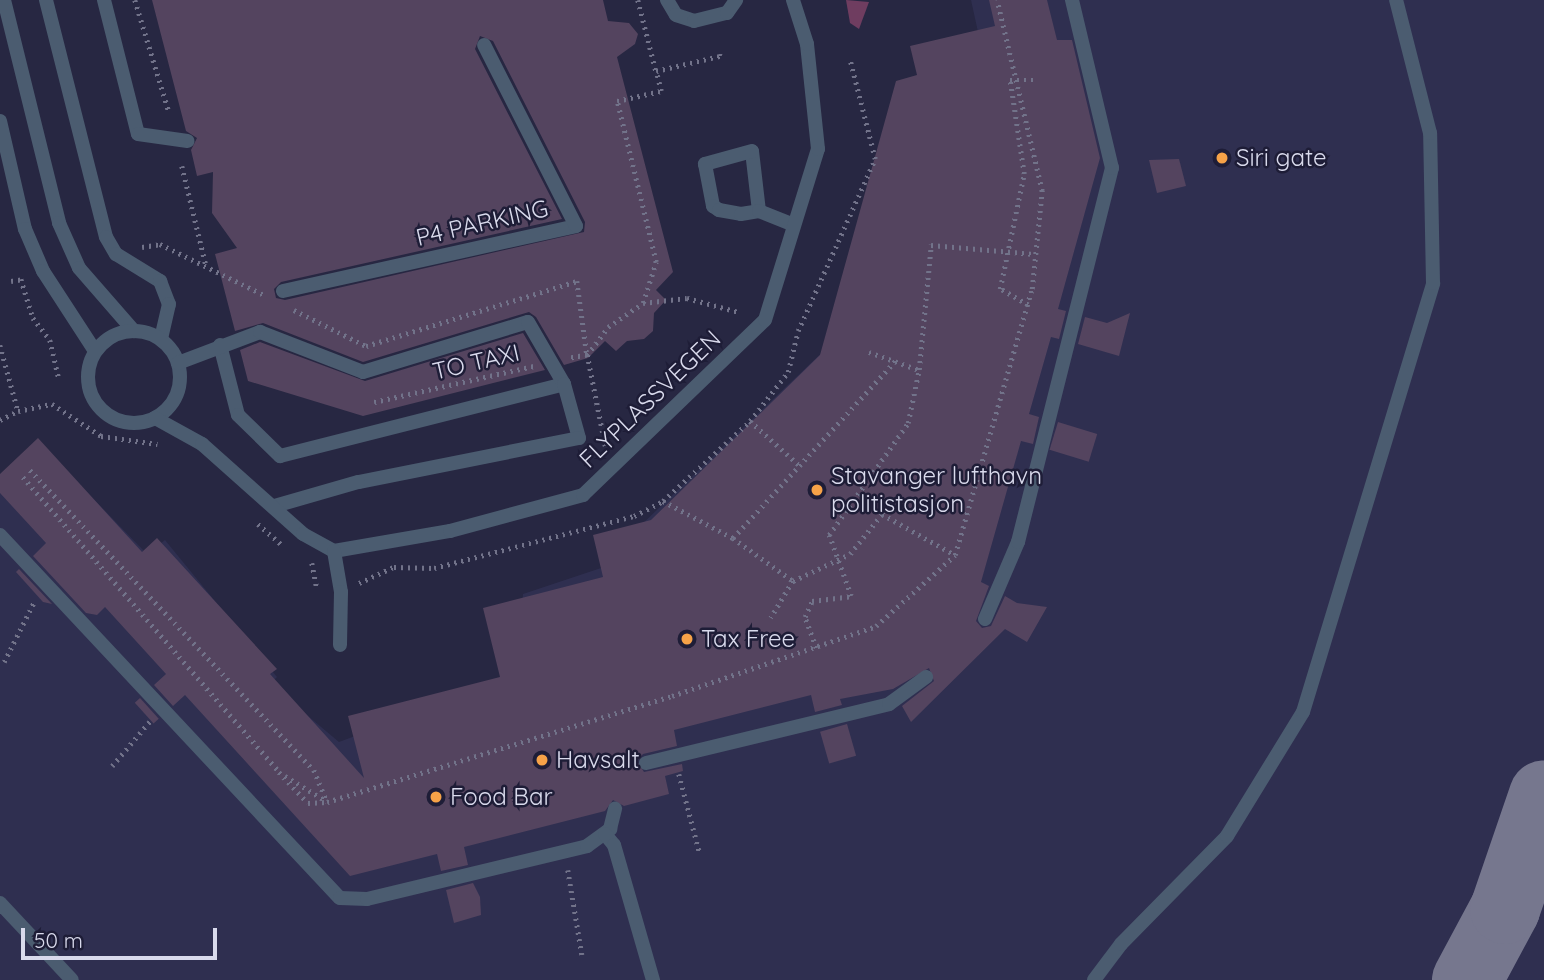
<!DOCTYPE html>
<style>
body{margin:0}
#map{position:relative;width:1544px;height:980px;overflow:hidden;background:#272742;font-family:Quicksand,sans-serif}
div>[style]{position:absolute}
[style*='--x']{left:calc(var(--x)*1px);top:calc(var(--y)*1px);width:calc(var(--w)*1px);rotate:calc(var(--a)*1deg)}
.built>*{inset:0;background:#2f2f50}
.green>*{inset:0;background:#6f3d60}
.taxiway>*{height:70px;margin:-35px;padding:0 35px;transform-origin:35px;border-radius:35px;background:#76778e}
.building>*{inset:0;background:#54445f;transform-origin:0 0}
.path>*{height:4.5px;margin-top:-2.25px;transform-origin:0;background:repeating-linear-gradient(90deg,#72738a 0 2px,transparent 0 7px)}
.lane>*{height:14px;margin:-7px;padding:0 7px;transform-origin:7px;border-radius:7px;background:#4b5c70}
.lane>.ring{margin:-7px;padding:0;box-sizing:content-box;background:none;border:14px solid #4b5c70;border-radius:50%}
.dots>*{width:19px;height:19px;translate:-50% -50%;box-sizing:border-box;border:4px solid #1e1d37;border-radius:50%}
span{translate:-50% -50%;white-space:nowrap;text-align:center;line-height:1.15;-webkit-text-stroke:5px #1e1d37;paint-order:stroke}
.poi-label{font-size:24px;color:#d9daec}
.left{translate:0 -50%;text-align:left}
.street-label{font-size:24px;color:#d9daec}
.scale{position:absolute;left:21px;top:928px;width:196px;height:32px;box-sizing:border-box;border:4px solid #d9daec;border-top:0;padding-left:9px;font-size:21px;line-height:24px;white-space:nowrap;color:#d9daec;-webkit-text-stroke:5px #1e1d37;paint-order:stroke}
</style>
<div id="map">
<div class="built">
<i style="clip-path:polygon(971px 0,1544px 0,1544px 980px,0 980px,0 478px,38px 442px,144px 551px,148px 553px,165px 540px,277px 677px,270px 684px,339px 742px,531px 670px,520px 637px,523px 594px,628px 559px,638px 528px,1009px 174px)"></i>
</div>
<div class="green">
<i style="clip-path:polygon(846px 0,869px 2px,859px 29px,850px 23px)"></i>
</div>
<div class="taxiway">
<i style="--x:1467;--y:980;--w:81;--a:-61.8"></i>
<i style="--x:1505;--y:909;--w:120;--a:-71.1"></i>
</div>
<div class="building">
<i style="clip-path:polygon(evenodd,152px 0,603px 0,608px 21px,629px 23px,638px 34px,635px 44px,617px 57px,673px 272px,656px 290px,666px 300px,654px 313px,653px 331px,644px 339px,627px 341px,616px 351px,605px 341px,588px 358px,564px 365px,536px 317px,529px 312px,363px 362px,263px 323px,235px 331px,215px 254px,237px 248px,212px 213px,213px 172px,197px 176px,191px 150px,197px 138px,186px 131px,152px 0,480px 36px,493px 41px,585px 222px,584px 232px,285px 300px,276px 298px,274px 289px,281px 282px,562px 219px,475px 49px,480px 36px)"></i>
<i style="clip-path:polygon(989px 0,1047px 0,1057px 40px,1072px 40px,1100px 158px,1058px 309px,1066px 311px,1059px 339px,1051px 337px,1029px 414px,1039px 417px,1033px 444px,1021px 441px,981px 582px,989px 586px,976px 621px,982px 628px,991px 626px,1005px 596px,1017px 603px,1047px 607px,1027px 642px,1005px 629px,911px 722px,902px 706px,934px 681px,929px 668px,893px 689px,840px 699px,842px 705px,815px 712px,811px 695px,674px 730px,677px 746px,643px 754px,637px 761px,644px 772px,682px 764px,683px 771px,665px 776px,669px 794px,624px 806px,613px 800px,605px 811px,464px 847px,468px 865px,441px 871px,437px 854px,350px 876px,185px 695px,173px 706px,154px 685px,166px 674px,105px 607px,97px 615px,86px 613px,33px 556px,46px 543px,0 493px,0 474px,38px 438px,142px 552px,157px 538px,277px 669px,270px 674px,364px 778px,348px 716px,500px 677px,483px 608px,603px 577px,593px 535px,651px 520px,820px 355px,896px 81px,917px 75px,910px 46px,995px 26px)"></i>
<i style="clip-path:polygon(1179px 159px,1186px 186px,1157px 193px,1149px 160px)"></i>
<i style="clip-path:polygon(1130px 313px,1119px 356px,1078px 344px,1085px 317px,1107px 323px)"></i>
<i style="clip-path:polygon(523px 333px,545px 370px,363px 416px,248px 381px,240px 350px,260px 342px,365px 381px)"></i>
<i style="left:1058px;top:422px;width:41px;height:29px;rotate:17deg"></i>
<i style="clip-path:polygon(19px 569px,52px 604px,43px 602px,16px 572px)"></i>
<i style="left:140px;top:698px;width:28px;height:7px;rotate:48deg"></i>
<i style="left:847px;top:724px;width:33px;height:28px;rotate:74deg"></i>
<i style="clip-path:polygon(473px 883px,480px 897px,481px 915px,454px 923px,446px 890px)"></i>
</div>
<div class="path">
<i style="--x:135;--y:0;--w:117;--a:73.1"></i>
<i style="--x:638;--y:0;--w:73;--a:75.8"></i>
<i style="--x:182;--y:166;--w:102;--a:76.4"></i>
<i style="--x:142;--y:247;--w:18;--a:-9"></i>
<i style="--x:160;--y:244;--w:116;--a:26.1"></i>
<i style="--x:21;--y:279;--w:41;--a:72.9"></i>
<i style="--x:33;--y:318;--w:28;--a:52"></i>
<i style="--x:50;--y:340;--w:40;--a:77"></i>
<i style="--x:11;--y:281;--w:12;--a:-9"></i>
<i style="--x:643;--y:303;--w:43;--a:-72.4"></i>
<i style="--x:656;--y:262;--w:166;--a:-103.6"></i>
<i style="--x:617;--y:101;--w:45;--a:-12.8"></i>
<i style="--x:661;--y:91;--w:21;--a:-104"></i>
<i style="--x:656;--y:71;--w:66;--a:-13.2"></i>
<i style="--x:720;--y:56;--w:6;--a:-108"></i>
<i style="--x:1028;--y:305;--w:32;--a:-150"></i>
<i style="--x:1000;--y:289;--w:117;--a:-78.2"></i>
<i style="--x:1024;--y:174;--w:95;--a:-98.5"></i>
<i style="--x:1010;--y:80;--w:28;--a:0"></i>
<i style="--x:294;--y:310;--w:80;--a:26.6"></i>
<i style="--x:366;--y:346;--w:221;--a:-17.1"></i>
<i style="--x:577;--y:281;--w:75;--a:82.3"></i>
<i style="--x:587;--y:355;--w:17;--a:170"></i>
<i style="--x:0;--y:345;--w:68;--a:74.7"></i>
<i style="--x:18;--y:411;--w:35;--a:-12"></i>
<i style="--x:52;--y:404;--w:59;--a:33.1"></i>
<i style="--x:101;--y:436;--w:57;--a:8.1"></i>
<i style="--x:869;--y:352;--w:53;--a:19.8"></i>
<i style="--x:374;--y:402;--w:164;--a:-12.7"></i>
<i style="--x:0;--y:420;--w:20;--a:-27"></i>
<i style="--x:750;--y:421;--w:66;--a:41.9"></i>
<i style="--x:605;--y:446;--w:93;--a:-101.2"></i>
<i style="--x:587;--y:355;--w:35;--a:-53"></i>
<i style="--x:608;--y:327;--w:42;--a:-34.4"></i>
<i style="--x:643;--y:303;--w:44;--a:-6.5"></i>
<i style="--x:687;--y:298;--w:54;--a:15.1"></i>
<i style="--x:30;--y:470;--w:413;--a:46.6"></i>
<i style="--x:314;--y:770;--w:35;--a:68"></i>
<i style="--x:327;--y:802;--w:361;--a:-17.1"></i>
<i style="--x:672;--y:696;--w:216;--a:-18.9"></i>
<i style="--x:876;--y:626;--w:106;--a:-41.9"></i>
<i style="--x:955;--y:555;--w:277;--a:-73.9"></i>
<i style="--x:1032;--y:289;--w:99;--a:-84.2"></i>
<i style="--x:1042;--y:191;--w:196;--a:-103.3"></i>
<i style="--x:23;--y:477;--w:391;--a:49"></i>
<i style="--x:279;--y:772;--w:42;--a:46.9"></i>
<i style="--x:308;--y:803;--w:19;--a:-3"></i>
<i style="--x:663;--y:501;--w:79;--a:27.9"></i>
<i style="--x:733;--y:538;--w:74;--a:35.6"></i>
<i style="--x:793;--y:581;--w:43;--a:120.7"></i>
<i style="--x:258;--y:524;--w:33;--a:41"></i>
<i style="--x:733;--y:538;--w:240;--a:-47.5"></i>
<i style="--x:312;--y:563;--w:25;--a:79"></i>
<i style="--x:793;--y:581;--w:63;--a:-25.3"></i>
<i style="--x:850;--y:554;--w:51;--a:-51.3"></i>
<i style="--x:882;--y:514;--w:84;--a:29.3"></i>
<i style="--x:359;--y:583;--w:38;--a:-25"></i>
<i style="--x:394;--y:567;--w:40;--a:1.4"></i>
<i style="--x:434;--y:568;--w:207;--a:-14.6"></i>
<i style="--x:634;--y:516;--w:33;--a:-27"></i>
<i style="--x:663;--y:501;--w:118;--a:-42.6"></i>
<i style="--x:750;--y:421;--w:62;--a:-52.2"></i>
<i style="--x:788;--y:372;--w:42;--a:-76.3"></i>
<i style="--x:798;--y:331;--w:188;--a:-65.9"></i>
<i style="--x:875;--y:159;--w:102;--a:-104.2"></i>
<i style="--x:816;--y:648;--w:33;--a:-110"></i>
<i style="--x:805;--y:617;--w:17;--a:-66"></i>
<i style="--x:812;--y:601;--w:39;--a:-7"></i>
<i style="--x:851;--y:596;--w:65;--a:-109.8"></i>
<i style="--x:829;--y:535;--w:137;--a:-54.8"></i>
<i style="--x:908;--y:423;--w:54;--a:-78.3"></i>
<i style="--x:919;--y:370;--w:126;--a:-84.5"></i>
<i style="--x:931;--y:245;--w:103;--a:5"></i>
<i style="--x:4;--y:662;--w:69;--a:-63.4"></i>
<i style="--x:112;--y:766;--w:59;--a:-49.8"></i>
<i style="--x:679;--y:774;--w:83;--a:75.3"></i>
<i style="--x:285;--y:776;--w:48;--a:31.4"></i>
<i style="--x:568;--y:870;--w:86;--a:80.6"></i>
</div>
<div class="lane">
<i style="--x:4;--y:0;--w:230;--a:76.1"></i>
<i style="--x:59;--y:223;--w:49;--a:66"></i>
<i style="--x:79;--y:268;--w:84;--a:48.9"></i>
<i style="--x:46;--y:0;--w:244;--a:75.8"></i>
<i style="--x:106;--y:237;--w:20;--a:60"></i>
<i style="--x:116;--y:254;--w:52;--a:31.5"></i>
<i style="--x:160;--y:281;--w:25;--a:69"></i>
<i style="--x:169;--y:304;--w:36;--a:103"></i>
<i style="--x:104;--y:0;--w:138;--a:75.8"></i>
<i style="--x:138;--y:134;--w:50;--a:8"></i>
<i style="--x:667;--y:0;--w:17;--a:59"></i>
<i style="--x:676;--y:15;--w:19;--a:18"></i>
<i style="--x:694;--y:21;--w:34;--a:-14"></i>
<i style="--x:727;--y:13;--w:16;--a:-55"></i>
<i style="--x:0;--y:121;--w:111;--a:77"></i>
<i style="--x:25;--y:229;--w:46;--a:66.8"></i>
<i style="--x:43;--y:271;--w:95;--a:57"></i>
<i style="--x:759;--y:211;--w:60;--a:-96.7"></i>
<i style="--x:752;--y:151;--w:49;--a:164.5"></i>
<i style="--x:705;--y:164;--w:43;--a:79.2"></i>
<i style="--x:713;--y:206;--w:7;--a:34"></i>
<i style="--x:719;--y:210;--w:22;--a:10"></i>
<i style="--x:741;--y:214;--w:18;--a:-9"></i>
<i style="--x:759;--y:211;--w:35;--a:22"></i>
<i style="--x:283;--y:291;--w:300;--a:-12.5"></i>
<i style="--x:576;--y:226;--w:203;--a:-116.9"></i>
<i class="ring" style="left:88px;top:331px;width:78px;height:78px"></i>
<i style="--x:220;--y:345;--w:72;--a:75.6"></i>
<i style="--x:238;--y:415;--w:59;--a:44.3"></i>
<i style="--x:280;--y:456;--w:293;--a:-14.2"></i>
<i style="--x:178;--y:363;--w:88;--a:-20.7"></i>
<i style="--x:260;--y:332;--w:110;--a:21.2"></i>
<i style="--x:363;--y:372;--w:172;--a:-16.9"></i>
<i style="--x:528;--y:322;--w:72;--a:59.9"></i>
<i style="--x:564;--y:384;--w:56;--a:74.5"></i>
<i style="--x:579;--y:438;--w:225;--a:168.7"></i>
<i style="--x:358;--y:482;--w:86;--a:163.9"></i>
<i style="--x:155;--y:418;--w:54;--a:29"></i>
<i style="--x:202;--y:444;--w:135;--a:41.7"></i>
<i style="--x:303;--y:534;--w:35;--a:29"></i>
<i style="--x:334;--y:551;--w:118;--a:-9.8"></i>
<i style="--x:450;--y:531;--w:138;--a:-15.1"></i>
<i style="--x:583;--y:495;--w:252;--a:-43.9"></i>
<i style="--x:765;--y:320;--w:179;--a:-72.8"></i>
<i style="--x:818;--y:149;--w:106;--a:-96"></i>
<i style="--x:807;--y:44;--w:46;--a:-107.7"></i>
<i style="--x:0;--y:535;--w:497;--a:46.9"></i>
<i style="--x:340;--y:898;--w:27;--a:2"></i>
<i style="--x:367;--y:899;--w:226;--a:-13.5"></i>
<i style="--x:587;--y:846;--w:29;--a:-36"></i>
<i style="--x:610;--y:829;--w:21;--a:-76"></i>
<i style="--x:334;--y:551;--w:42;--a:80.3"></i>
<i style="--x:341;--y:592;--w:53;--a:91.1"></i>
<i style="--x:985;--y:619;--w:84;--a:-66.8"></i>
<i style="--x:1018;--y:542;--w:386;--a:-75.9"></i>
<i style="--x:1112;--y:168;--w:173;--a:-103.4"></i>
<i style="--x:646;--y:763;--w:250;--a:-13.6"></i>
<i style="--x:889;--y:704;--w:46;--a:-36.1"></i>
<i style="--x:605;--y:834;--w:14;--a:51"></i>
<i style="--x:614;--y:845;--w:141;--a:73.9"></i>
<i style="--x:0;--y:903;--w:105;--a:46.9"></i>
<i style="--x:1094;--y:980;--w:45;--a:-53.1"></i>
<i style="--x:1121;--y:944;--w:151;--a:-45.5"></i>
<i style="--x:1227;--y:836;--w:145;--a:-58.5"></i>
<i style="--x:1303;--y:712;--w:448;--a:-73.1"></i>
<i style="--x:1433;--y:283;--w:150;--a:-91.1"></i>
<i style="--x:1430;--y:133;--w:137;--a:-104.3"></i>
</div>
<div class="dots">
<i style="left:1222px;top:158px;background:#f6a248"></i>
<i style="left:817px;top:490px;background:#f6a248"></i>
<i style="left:687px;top:639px;background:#f6a248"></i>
<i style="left:542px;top:760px;background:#f6a248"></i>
<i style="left:436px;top:797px;background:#f6a248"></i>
</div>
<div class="poi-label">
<span class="left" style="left:1236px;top:158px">Siri gate</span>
<span class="left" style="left:831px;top:490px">Stavanger lufthavn<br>politistasjon</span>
<span class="left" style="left:701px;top:639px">Tax Free</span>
<span class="left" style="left:556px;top:760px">Havsalt</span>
<span class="left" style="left:450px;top:797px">Food Bar</span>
</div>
<div class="street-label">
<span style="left:482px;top:223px;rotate:-13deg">P4 PARKING</span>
<span style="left:476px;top:362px;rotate:-13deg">TO TAXI</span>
<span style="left:650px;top:399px;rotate:-44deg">FLYPLASSVEGEN</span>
</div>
<div class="scale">50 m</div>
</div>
